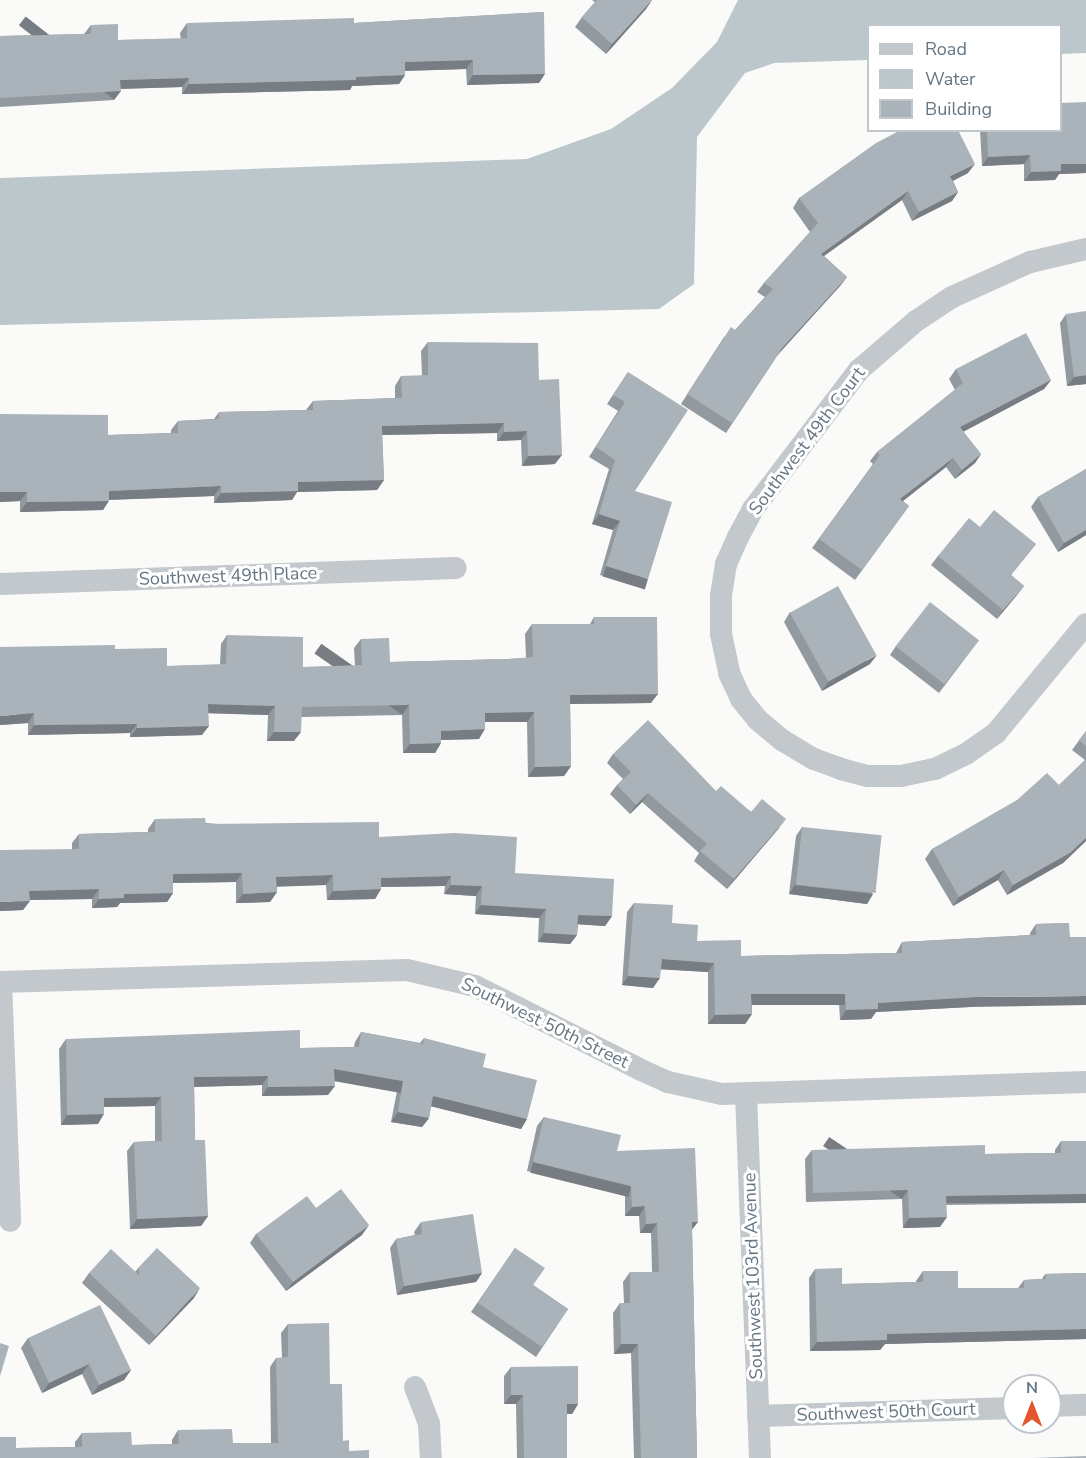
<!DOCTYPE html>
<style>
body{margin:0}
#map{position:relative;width:1086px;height:1458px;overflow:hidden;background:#fafaf8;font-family:"Nunito Sans",sans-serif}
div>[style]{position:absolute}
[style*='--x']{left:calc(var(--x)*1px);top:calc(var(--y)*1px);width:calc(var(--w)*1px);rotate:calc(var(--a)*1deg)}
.water>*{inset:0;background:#bbc7cb}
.minor>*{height:22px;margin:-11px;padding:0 11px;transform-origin:11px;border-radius:11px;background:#c3c8cc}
.wall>*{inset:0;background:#929a9f}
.shaded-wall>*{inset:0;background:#777d82;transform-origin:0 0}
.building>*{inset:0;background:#aab3b9;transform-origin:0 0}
span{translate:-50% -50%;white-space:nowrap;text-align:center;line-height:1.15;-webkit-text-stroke:6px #fff;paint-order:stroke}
.street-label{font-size:18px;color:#657683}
.legend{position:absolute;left:867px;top:24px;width:195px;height:108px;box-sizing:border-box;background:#fff;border:2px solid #c1c8cd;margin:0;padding:8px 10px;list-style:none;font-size:18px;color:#657683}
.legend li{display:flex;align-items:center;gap:12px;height:30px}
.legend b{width:30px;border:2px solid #c1c8cd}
.north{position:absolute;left:1002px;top:1374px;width:60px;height:60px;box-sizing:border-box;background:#fff;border:2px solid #c1c8cd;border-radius:50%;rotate:0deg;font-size:16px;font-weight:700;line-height:24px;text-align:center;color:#657683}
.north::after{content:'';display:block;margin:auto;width:21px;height:27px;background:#e4572e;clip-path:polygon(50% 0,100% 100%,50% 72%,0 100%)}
</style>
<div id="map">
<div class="water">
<i style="clip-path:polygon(738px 0,1086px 0,1086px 53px,1061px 54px,1060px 26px,868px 26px,868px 60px,774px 63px,745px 73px,697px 137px,694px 284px,659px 309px,0 325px,0 178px,527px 159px,611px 129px,672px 88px,717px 42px)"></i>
</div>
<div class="minor">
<i style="--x:1086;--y:249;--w:57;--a:166.9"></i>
<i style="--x:1030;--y:262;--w:85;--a:155.8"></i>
<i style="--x:952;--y:297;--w:43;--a:146.3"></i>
<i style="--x:916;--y:321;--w:75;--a:139.3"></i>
<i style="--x:859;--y:370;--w:175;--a:127.3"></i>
<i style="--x:753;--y:509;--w:32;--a:118"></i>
<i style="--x:738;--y:537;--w:30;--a:114"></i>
<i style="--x:726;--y:564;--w:31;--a:99"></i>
<i style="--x:721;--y:595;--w:39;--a:90"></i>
<i style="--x:721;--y:634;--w:40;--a:78"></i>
<i style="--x:729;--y:673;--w:29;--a:65"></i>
<i style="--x:741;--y:699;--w:27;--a:51"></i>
<i style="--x:758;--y:720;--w:31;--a:40"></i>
<i style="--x:782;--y:740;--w:37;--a:31"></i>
<i style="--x:814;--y:759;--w:29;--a:20"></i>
<i style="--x:841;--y:769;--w:28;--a:15"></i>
<i style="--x:868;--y:776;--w:33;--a:0"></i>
<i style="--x:901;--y:776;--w:35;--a:-12"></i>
<i style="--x:935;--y:769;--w:34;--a:-26"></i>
<i style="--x:966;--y:754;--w:37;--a:-35"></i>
<i style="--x:996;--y:733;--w:141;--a:-50.5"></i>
<i style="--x:0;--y:584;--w:456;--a:-2"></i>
<i style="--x:0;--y:982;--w:407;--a:-1.7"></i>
<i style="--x:407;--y:970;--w:70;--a:13.2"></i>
<i style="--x:475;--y:986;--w:186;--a:26.8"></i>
<i style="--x:641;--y:1070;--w:30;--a:24"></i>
<i style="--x:668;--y:1082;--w:55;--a:12.5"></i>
<i style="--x:722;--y:1094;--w:364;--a:-1.9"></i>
<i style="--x:1;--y:982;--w:239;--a:87.8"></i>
<i style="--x:746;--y:1094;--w:364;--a:87.8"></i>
<i style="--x:415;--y:1387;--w:40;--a:69"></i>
<i style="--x:429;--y:1424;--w:34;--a:87"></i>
<i style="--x:1050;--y:1406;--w:36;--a:-2"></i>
<i style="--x:758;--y:1416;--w:256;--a:-1.8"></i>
</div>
<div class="wall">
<i style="clip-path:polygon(592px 0,652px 0,646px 9px,606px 54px,575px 27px,582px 17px,595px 2px)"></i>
<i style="clip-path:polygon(544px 12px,539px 83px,467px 85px,466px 69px,405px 71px,405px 75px,399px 84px,352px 86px,350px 90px,182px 94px,182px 87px,121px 89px,114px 100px,0 107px,0 36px,84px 34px,91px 25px,118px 40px,181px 39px,180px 33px,187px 23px,354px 23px)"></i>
<i style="clip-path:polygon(980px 130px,1060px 130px,1086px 173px,1059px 174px,1055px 180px,1024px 181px,1024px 164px,982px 166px)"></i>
<i style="clip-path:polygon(968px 173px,953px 181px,958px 192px,952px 201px,912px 221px,902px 200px,824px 256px,847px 277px,840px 286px,777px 356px,726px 433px,681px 404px,724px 337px,735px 330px,765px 297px,757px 292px,764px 283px,810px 232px,793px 208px,799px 198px)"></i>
<i style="clip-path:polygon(1066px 314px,1086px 384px,1067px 386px,1060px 323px)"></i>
<i style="clip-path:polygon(428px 342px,539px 380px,555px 464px,522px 466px,521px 440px,497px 441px,497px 433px,382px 435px,384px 480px,377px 490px,297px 492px,292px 500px,214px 503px,214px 496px,109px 500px,103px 510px,20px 512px,20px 501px,0 502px,0 414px,108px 435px,171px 433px,171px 430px,178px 421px,214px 419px,219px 412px,306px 410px,313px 401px,395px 398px,395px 386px,401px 376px,422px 376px,421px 351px)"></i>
<i style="clip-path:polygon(956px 369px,1051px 380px,1044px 389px,963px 432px,981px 454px,975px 463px,955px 479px,946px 467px,903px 501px,909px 506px,855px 580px,812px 548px,873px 464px,870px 461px,877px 452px,955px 390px,949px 379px)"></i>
<i style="clip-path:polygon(628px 372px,635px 491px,642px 588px,600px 575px,613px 530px,592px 524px,609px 469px,589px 457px,618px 411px,607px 404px)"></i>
<i style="clip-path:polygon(1086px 469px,1086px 535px,1058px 552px,1031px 507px,1038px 497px)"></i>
<i style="clip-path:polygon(980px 527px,1036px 544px,1011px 575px,1024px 586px,997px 619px,931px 565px,938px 556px)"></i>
<i style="clip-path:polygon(790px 612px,870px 664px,822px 691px,784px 622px)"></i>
<i style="clip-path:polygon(594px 617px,651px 703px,570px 704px,571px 766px,564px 776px,528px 777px,527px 722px,485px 722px,479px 739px,441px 740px,441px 743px,435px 753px,403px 753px,402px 715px,301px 717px,294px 741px,267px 741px,268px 715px,208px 713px,202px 735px,130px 737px,130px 733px,28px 735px,28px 723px,0 725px,115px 649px,167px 666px,220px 665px,221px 644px,227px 635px,303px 667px,355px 666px,354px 648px,361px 639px,390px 662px,508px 659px,526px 658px,525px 634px,532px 624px,590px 624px)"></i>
<i style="clip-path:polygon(979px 640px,939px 693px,890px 655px,896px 646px)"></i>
<i style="clip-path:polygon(1086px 731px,1086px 841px,1063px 863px,1007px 895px,998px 880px,953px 906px,925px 859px,932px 849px,1059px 785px,1085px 760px,1072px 750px)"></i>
<i style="clip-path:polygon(613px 754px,716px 791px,779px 828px,727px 889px,694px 861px,699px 853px,642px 802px,630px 814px,610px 794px,617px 785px,623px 779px,607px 763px)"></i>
<i style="clip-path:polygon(155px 819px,379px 837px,515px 873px,612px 916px,605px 926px,578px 924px,577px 935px,570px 944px,538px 942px,539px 918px,475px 914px,476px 896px,444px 894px,445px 886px,381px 887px,381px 889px,375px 899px,327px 900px,326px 885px,277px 886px,277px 892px,270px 902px,236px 903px,236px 882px,173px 883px,173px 893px,167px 902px,120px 903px,117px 907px,92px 908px,92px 899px,30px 900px,23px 910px,0 911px,72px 849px,72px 843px,79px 834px,148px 832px,148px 829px)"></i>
<i style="clip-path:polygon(802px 827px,873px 894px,867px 904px,789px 894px,796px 836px)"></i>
<i style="clip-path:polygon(634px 903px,672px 923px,697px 941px,741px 956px,896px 953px,902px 942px,1030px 935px,1030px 933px,1036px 924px,1069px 923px,970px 1007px,876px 1012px,871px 1019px,840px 1020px,839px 1003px,752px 1003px,752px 1014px,745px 1024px,708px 1024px,708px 972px,661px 969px,653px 988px,622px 985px,627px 912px)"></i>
<i style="clip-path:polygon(361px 1032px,420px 1043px,424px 1038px,483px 1067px,527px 1119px,521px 1129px,431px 1106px,429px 1118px,422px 1127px,391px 1122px,397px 1091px,335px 1080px,328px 1095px,262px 1096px,262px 1085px,194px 1087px,195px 1140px,208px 1216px,201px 1226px,130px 1229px,127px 1151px,134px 1142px,155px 1141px,155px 1106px,104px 1107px,98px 1124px,61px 1125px,59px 1049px,66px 1039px,300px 1048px,354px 1047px,355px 1042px)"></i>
<i style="clip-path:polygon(544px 1117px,617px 1151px,692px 1231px,697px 1458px,634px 1458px,631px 1353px,614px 1354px,613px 1313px,620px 1303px,624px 1303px,623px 1282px,630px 1272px,652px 1272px,651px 1233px,640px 1233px,639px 1216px,625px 1216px,625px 1195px,527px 1171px,537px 1126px)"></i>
<i style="clip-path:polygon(1061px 1141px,1086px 1203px,946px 1205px,940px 1227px,903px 1228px,902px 1199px,806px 1202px,805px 1159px,812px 1150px,985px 1154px,1055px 1153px,1055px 1150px)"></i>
<i style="clip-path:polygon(316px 1208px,362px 1235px,286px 1291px,250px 1243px,256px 1234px)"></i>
<i style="clip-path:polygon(421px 1222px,482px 1273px,476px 1282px,397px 1295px,390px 1248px,396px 1239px,415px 1235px,414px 1232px)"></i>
<i style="clip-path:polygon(515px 1248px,533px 1285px,568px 1309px,536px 1357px,471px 1312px)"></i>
<i style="clip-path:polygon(139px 1267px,194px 1298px,149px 1345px,82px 1283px,89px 1273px,135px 1272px)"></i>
<i style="clip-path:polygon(815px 1269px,842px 1284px,916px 1282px,916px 1281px,923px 1271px,958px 1288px,1018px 1288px,1024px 1280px,1042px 1279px,1045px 1274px,1086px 1273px,1086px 1339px,885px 1344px,880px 1350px,810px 1351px,809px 1278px)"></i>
<i style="clip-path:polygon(288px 1324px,330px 1384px,343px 1441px,349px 1451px,16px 1448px,75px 1447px,75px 1442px,82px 1433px,132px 1445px,172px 1444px,172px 1440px,178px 1430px,233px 1443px,271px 1443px,270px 1367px,276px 1358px,282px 1358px,281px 1333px)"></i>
<i style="clip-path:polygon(28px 1338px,131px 1370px,124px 1380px,92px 1395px,82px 1374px,42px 1393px,21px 1348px)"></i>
<i style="clip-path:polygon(511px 1367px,578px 1404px,572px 1414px,567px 1414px,567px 1458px,517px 1458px,516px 1404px,504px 1404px,504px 1376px)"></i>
</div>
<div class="shaded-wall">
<i style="clip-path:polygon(652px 0,646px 9px,606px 54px,612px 44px)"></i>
<i style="clip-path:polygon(473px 60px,466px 69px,398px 71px,405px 62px)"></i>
<i style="clip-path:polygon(545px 74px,539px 83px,467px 85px,473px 75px)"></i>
<i style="clip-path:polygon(405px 75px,399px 84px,352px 86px,350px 90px,182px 94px,189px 84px)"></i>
<i style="clip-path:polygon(189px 78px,182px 87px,114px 89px,120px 80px)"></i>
<i style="left:121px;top:91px;width:11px;height:121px;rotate:128deg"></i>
<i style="clip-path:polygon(1030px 155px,1024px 164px,982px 166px,988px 157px)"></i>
<i style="clip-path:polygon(975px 164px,968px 173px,944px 185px,950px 176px)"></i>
<i style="clip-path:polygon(1061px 164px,1086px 164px,1086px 173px,1059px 174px,1055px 180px,1024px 181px,1031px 172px)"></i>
<i style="clip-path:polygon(908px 191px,902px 200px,814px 263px,821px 254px)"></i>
<i style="clip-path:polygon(958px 192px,952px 201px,912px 221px,919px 212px)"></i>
<i style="clip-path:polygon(847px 277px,840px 286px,775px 357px,782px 348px)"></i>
<i style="clip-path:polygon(1086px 375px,1086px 384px,1067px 386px,1074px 377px)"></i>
<i style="clip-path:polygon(1051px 380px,1044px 389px,953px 437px,960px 427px)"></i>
<i style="clip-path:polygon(504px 423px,497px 433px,375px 435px,382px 426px)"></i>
<i style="clip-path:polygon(527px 431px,521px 440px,497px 441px,504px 432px)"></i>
<i style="clip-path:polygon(981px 454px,975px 463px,955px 479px,962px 470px)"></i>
<i style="clip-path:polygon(562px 455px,555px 464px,522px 466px,528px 456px)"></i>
<i style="clip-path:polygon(953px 458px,946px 467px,894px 508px,900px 499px)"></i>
<i style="clip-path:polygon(384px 480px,377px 490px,297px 492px,292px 500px,214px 503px,221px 493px,298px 482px)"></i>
<i style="clip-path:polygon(221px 486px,214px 496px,103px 500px,109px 491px)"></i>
<i style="clip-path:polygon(0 492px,27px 492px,20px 501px,0 502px)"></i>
<i style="clip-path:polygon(109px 501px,103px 510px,20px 512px,27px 502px)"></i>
<i style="clip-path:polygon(599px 514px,620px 521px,613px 530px,592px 524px)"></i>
<i style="clip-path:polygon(1086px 530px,1086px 535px,1058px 552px,1064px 543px)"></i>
<i style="left:606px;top:566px;width:44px;height:11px;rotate:17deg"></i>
<i style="clip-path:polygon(1024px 586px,1017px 595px,997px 619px,1003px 610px)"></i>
<i style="clip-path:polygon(877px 655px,870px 664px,822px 691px,829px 681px)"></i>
<i style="clip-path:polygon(658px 694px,651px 703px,563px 704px,570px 695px)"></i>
<i style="clip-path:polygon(208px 704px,275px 706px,268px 715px,202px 713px)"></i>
<i style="left:409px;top:705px;width:12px;height:107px;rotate:125deg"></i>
<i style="clip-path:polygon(534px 712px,527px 722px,479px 722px,485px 713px)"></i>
<i style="clip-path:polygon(34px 713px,28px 723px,0 725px,0 716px)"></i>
<i style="clip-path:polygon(137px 724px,130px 733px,28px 735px,34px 725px)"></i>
<i style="clip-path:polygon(209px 726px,202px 735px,130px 737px,137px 728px)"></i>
<i style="clip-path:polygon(485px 729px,479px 739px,435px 740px,441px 731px)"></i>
<i style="clip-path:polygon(274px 732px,301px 732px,294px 741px,267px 741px)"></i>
<i style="clip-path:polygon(441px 743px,435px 753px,403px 753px,410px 744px)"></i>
<i style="clip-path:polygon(571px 766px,564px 776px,528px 777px,535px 767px)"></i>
<i style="clip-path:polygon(648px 793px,642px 802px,630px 814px,636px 805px)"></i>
<i style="clip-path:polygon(786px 819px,779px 828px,727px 889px,734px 879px)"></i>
<i style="clip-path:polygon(1086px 838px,1086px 841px,1063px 863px,1007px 895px,1013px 885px)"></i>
<i style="clip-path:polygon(1004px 870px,998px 880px,953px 906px,959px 897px)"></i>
<i style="clip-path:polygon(242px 873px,236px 882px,166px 883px,173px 874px)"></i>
<i style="clip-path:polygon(333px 875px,326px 885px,270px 887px,276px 877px)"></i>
<i style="clip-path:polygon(451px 876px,445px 886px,374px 887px,381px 878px)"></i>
<i style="clip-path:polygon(451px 885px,482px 886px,476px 896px,444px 894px)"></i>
<i style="clip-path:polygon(795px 885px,873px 894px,867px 904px,789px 894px)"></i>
<i style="clip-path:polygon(99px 889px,92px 899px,23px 900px,29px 891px)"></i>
<i style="clip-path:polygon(381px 889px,375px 899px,327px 900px,333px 891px)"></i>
<i style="clip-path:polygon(277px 892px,270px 902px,236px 903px,243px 894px)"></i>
<i style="clip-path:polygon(173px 893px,167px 902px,120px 903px,117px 907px,92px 908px,99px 899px,124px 894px)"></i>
<i style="clip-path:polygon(30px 901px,23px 910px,0 911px,0 902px)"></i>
<i style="clip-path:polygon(481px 905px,546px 909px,539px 918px,475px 914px)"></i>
<i style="clip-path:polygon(578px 915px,612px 916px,605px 926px,572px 924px)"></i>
<i style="clip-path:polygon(544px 933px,577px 935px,570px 944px,538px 942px)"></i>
<i style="clip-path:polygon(662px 959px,714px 963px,708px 972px,655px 969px)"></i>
<i style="clip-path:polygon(628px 976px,660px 978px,653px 988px,622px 985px)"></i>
<i style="left:751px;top:994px;width:94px;height:11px"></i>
<i style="clip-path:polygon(1086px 996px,1086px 1005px,970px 1007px,876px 1012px,871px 1019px,840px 1020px,846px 1010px,878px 1003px,977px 997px)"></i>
<i style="clip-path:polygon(752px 1014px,745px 1024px,708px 1024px,715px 1015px)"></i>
<i style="left:334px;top:1069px;width:70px;height:12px;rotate:10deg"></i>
<i style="clip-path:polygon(268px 1076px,262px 1085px,188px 1087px,194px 1077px)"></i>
<i style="clip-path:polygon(335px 1086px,328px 1095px,262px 1096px,268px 1087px)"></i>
<i style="clip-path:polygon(433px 1096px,527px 1119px,521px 1129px,426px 1105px)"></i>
<i style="clip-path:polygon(161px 1097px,155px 1106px,97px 1107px,104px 1098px)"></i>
<i style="clip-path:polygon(398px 1112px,429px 1118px,422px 1127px,391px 1122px)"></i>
<i style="clip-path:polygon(104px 1114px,98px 1124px,61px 1125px,67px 1115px)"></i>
<i style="left:533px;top:1162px;width:101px;height:11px;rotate:14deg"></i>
<i style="left:908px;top:1190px;width:11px;height:95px;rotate:124deg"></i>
<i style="left:1086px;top:1194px;width:9px;height:140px;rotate:90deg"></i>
<i style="clip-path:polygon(645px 1206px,639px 1216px,625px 1216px,632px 1207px)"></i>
<i style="clip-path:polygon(208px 1216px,201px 1226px,130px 1229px,137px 1219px)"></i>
<i style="clip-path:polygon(947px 1217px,940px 1227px,903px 1228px,909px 1218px)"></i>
<i style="clip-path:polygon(692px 1222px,698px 1222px,691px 1231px)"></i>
<i style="clip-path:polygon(657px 1223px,651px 1233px,640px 1233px,646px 1224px)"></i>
<i style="clip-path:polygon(369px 1225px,362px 1235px,286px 1291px,293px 1282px)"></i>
<i style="clip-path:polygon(482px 1273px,476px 1282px,397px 1295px,404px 1286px)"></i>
<i style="clip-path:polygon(200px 1288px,194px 1298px,149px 1345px,156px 1336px)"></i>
<i style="clip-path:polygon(1086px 1329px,1086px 1339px,885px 1344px,880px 1350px,810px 1351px,817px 1342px,887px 1334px)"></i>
<i style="clip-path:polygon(621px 1344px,638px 1344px,631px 1353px,614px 1354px)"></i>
<i style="clip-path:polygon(89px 1364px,82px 1374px,42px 1393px,49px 1383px)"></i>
<i style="clip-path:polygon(131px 1370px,124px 1380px,92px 1395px,99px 1385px)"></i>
<i style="clip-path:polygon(511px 1395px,523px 1395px,516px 1404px,504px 1404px)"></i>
<i style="clip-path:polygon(567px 1404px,578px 1404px,572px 1414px,560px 1414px)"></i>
</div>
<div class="building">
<i style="clip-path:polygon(597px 0,652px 0,612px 44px,582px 17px)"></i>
<i style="clip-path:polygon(544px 12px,545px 74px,473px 75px,473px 60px,405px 62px,405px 75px,356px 77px,356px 80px,189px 84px,189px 78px,120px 80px,121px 91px,0 98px,0 36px,91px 34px,91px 25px,118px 24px,118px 40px,187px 38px,187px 23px,354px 18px,354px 23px)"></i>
<i style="clip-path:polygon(1086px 102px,1086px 164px,1061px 164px,1061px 171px,1031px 172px,1030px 155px,988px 157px,987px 130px,1060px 130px,1060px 103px)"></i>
<i style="clip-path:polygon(901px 130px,958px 130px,975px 164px,950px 176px,958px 192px,919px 212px,908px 191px,821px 254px,847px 277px,782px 348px,732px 423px,687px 394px,731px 327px,735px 330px,773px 289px,764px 283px,818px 223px,799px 198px,876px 143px)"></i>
<i style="clip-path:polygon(1086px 311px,1086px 375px,1074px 377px,1066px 314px)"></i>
<i style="clip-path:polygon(1026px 333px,1051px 380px,960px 427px,981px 454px,962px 470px,953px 458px,900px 499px,909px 506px,862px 570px,819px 539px,880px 455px,877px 452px,963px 383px,956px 369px)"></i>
<i style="clip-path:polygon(428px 342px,538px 343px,539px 380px,559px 379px,562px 455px,528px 456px,527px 431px,504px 432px,504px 423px,382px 426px,384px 480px,298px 482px,298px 491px,221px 493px,221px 486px,109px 491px,109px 501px,27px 502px,27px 492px,0 492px,0 414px,108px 415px,108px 435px,178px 433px,178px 421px,219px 419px,219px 412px,313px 410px,313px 401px,402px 398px,401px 376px,428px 375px)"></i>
<i style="clip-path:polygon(628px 372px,688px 410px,635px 491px,672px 502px,648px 579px,606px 566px,620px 521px,599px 514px,615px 460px,596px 447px,625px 402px,613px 395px)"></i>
<i style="clip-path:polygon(1086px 469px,1086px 530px,1064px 543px,1038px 497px)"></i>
<i style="clip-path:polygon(994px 510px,1036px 544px,1011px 575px,1024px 586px,1003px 610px,938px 556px,969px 518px,980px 527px)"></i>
<i style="left:838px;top:586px;width:79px;height:55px;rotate:61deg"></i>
<i style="left:930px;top:602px;width:62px;height:56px;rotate:38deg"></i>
<i style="clip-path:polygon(594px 617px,657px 617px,658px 694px,570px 695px,571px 766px,535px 767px,534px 712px,485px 713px,485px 729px,441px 731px,441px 743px,410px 744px,409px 705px,302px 707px,301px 732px,274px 732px,275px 706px,208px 704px,209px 726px,137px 728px,137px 724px,34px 725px,34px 713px,0 716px,0 647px,115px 645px,115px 649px,167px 648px,167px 666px,226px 664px,227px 635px,303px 637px,303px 667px,362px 665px,361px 639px,389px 638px,390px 662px,508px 659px,533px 657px,532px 624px,594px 624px)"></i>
<i style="clip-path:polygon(648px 720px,716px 791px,721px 786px,751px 812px,762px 799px,786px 819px,734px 879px,700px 851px,707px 844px,648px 793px,636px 805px,617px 785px,631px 772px,613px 754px)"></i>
<i style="clip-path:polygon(1086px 731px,1086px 746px,1079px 740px)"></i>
<i style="clip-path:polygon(1086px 760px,1086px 838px,1070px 853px,1013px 885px,1004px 870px,959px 897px,932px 849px,1017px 800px,1047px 773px,1059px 785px)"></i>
<i style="clip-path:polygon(205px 818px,206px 824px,379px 822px,379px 837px,454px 833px,517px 837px,515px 873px,614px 879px,612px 916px,578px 915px,577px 935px,544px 933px,546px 909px,481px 905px,482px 886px,451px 885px,451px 876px,381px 878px,381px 889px,333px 891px,333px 875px,276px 877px,277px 892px,243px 894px,242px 873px,173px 874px,173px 893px,124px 894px,124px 898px,99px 899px,99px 889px,29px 891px,30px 901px,0 902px,0 850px,79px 849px,79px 834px,155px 832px,155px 819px)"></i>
<i style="left:802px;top:827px;width:80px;height:58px;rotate:6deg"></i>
<i style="clip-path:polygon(634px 903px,673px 905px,672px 923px,698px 925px,697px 941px,741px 940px,741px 956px,902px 953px,902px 942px,1036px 935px,1036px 924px,1069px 923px,1070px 937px,1086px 937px,1086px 996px,977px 997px,878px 1003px,878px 1009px,846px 1010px,845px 994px,751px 994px,752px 1014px,715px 1015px,714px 963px,662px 959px,660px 978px,628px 976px)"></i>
<i style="clip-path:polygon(300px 1030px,300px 1048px,359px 1047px,361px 1032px,423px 1044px,424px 1038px,486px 1054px,483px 1067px,537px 1080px,527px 1119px,433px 1096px,429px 1118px,398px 1112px,403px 1081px,334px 1069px,335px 1086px,268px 1087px,268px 1076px,194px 1077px,195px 1140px,205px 1140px,208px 1216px,137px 1219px,134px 1142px,162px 1141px,161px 1097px,104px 1098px,104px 1114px,67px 1115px,66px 1039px)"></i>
<i style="clip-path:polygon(544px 1117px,621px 1135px,617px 1151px,695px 1148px,698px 1222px,692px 1222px,697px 1458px,641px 1458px,638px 1344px,621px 1344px,620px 1303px,630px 1303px,630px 1272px,659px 1272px,657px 1223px,646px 1224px,645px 1206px,632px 1207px,631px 1186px,533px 1162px)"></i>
<i style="clip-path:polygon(1061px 1141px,1086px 1141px,1086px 1194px,946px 1196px,947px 1217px,909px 1218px,908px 1190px,813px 1193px,812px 1150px,985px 1145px,985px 1154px,1061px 1153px)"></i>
<i style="clip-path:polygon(341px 1189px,369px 1225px,293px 1282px,256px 1234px,307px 1196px,316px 1208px)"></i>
<i style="clip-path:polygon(473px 1214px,482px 1273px,404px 1286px,396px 1239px,422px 1234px,421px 1222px)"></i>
<i style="clip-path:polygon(157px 1248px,200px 1288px,156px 1336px,89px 1273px,111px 1249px,139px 1275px,139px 1267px)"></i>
<i style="clip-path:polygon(515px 1248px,545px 1268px,533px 1285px,568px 1309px,542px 1347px,478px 1303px)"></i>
<i style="clip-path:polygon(842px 1268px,842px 1284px,923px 1282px,923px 1271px,958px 1271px,958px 1288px,1024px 1288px,1024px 1280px,1046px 1279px,1045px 1274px,1086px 1273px,1086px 1329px,887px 1334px,887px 1340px,817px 1342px,815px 1269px)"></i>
<i style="clip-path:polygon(100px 1305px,131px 1370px,99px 1385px,89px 1364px,49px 1383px,28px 1338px)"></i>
<i style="clip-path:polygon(329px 1323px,330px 1384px,342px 1384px,343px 1441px,349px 1440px,349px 1451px,369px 1450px,369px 1458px,0 1458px,0 1437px,16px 1437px,16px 1448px,82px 1447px,82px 1433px,131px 1432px,132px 1445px,179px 1444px,178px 1430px,232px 1429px,233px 1443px,278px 1443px,276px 1358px,288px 1357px,288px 1324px)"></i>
<i style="clip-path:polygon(0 1343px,9px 1346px,0 1376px)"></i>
<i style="clip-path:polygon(578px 1366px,578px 1404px,567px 1404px,567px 1458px,524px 1458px,523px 1395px,511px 1395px,511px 1367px)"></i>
<i style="clip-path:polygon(1086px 1456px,1086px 1458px,1033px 1458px)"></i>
</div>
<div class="street-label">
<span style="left:807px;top:441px;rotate:-53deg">Southwest 49th Court</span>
<span style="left:228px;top:576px;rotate:-2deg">Southwest 49th Place</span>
<span style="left:545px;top:1023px;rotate:26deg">Southwest 50th Street</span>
<span style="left:753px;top:1276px;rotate:-92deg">Southwest 103rd Avenue</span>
<span style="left:886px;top:1412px;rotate:-2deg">Southwest 50th Court</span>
</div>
<ul class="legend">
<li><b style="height:8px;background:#c3c8cc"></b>Road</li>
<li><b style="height:16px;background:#bbc7cb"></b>Water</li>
<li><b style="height:16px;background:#aab3b9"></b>Building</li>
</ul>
<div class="north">N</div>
</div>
